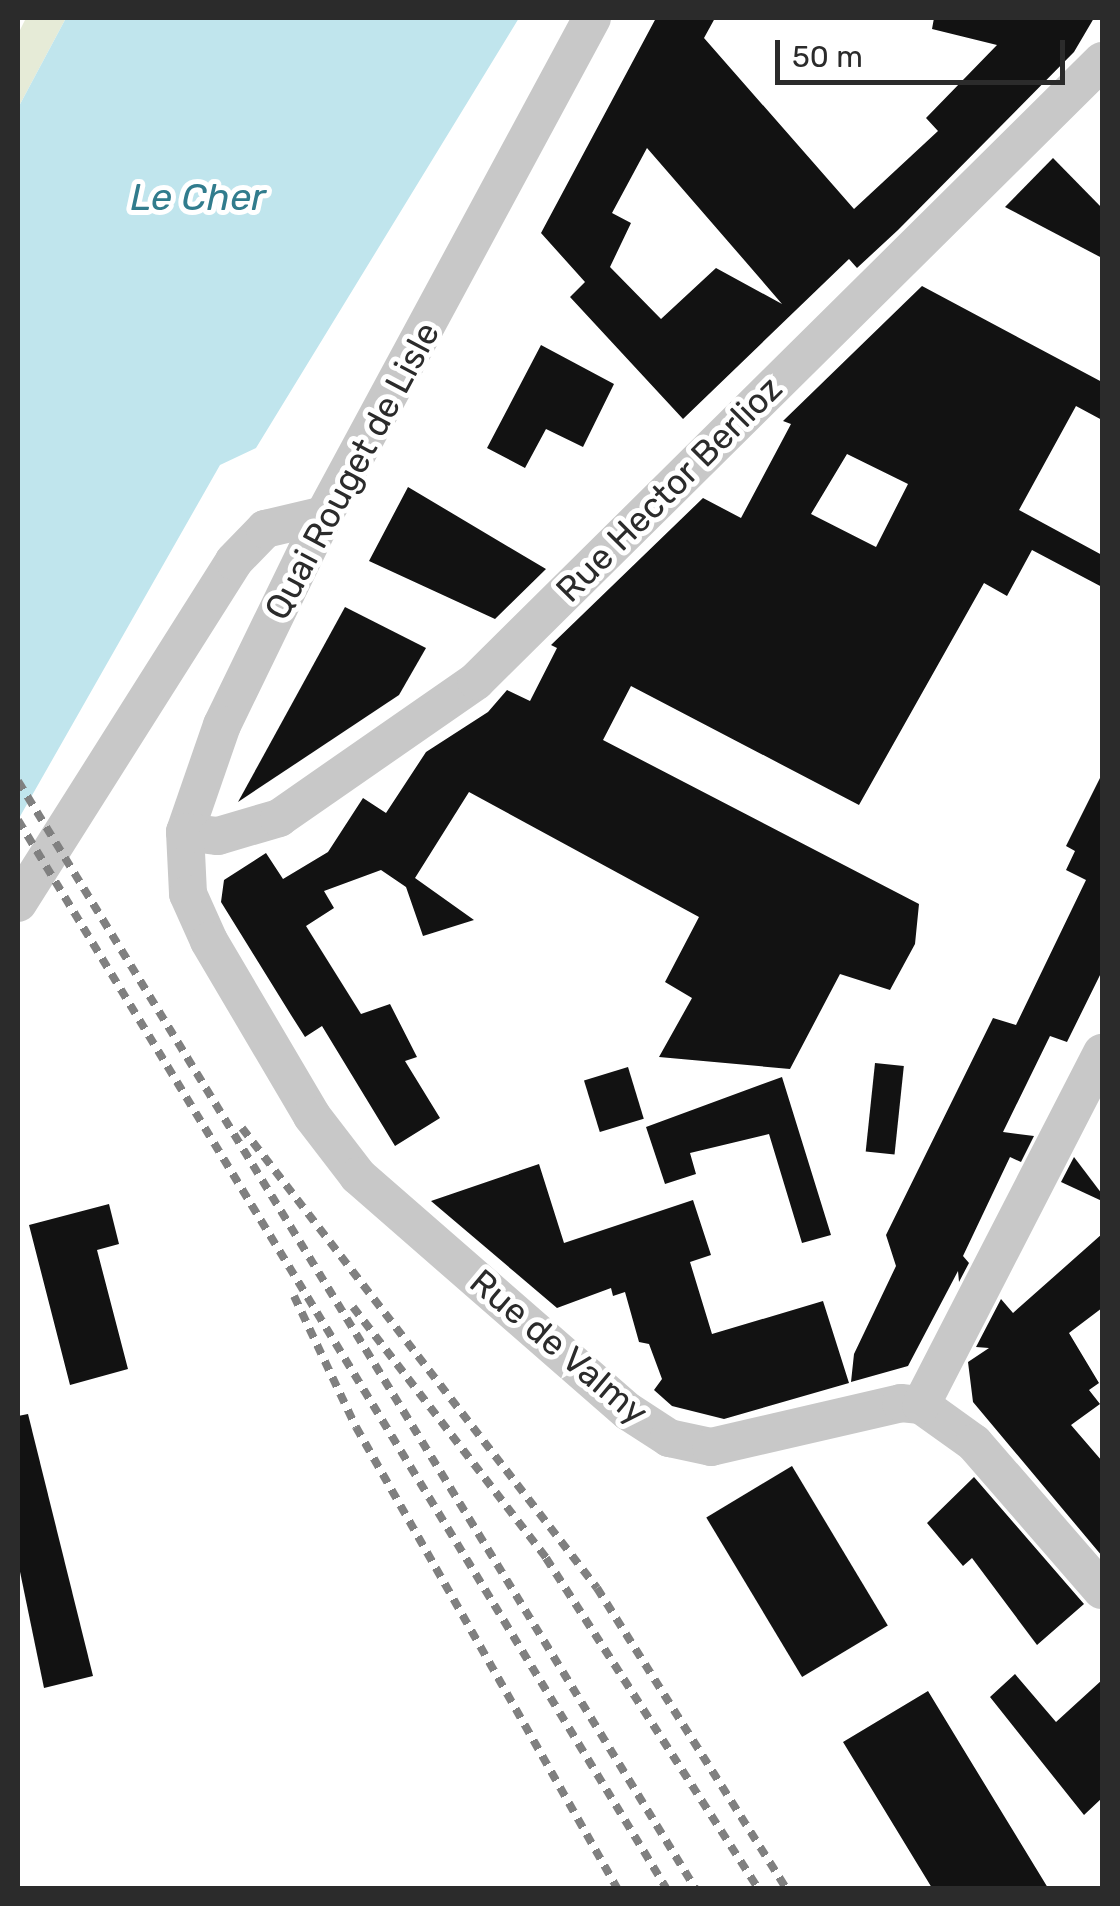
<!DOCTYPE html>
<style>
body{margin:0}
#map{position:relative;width:1120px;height:1906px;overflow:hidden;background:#fff;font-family:Rubik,sans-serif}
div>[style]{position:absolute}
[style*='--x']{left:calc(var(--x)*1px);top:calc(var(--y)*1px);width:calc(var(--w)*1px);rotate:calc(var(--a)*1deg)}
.green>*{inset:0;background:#e6ebd7}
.water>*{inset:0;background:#c0e5ed}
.building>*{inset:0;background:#121212;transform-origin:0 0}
.minor>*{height:38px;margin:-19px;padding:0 19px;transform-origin:19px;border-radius:19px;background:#c8c8c8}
.rail>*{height:8px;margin-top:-4px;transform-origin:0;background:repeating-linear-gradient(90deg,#808080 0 10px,transparent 0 18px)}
span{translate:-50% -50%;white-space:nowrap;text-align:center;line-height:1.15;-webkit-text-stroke:10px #fff;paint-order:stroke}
.street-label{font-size:35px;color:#2b2b2b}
.water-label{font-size:38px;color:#317c8d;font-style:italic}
.frame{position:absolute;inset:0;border:20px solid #2b2b2b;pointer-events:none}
.scale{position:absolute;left:775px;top:40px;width:290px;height:45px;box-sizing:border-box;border:5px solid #2b2b2b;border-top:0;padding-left:12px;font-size:30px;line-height:35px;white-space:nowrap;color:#2b2b2b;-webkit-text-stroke:8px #fff;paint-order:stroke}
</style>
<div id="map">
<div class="green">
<i style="clip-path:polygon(26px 18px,66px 18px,18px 108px,18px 34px)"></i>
</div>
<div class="water">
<i style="clip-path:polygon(66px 18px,519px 18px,256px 448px,220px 465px,18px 820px,18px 108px)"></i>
</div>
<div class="building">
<i style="clip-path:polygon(evenodd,656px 18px,715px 18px,704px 38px,854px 209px,938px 131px,926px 118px,997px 45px,932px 29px,934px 18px,1094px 18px,1074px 52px,898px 230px,857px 268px,849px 259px,683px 419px,570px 297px,585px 282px,541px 233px,656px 18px,647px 148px,745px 261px,782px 304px,716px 268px,661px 319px,610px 267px,631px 223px,612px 213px,647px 148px)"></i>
<i style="clip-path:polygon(1053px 158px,1102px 208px,1102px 258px,1005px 207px)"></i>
<i style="clip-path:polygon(evenodd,922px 286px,1102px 382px,1102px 420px,1076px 406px,1019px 510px,1102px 555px,1102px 587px,1032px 550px,1007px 596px,984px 583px,859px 805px,631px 686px,603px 740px,919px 904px,915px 944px,890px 990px,840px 974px,790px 1069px,659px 1057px,692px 998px,665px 982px,699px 917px,469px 792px,415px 878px,474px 920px,423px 936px,406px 887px,381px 870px,324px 891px,334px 908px,306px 926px,361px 1014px,390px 1004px,417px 1057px,405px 1061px,440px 1118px,395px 1146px,322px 1026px,305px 1037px,291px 1015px,221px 902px,224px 880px,266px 853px,283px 879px,328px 852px,363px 798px,386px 813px,426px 752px,488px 712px,507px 690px,530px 701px,557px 648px,551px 645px,703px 498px,741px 518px,791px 424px,783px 421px,922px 286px,847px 454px,908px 484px,876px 547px,811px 514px,847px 454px)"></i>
<i style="clip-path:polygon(541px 345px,614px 384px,583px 447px,546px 429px,525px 468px,487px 448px)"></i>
<i style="clip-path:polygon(408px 487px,524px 556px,546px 569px,495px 619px,369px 561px)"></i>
<i style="clip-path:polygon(345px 607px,426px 648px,399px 695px,238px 802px)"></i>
<i style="clip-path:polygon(1102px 774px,1102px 971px,1067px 1042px,1050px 1036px,1003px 1132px,1034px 1136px,1021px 1162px,1010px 1157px,963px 1256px,969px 1263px,959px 1282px,958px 1271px,908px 1366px,851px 1382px,854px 1354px,896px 1266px,886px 1235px,993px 1018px,1016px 1025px,1086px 880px,1066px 870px,1075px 851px,1066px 846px)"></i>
<i style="left:875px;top:1063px;width:29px;height:89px;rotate:6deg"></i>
<i style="left:628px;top:1067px;width:54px;height:46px;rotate:73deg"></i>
<i style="clip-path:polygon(782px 1077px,831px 1235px,802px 1243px,769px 1134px,690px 1153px,696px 1174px,665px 1184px,646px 1127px)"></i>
<i style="clip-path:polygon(1074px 1157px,1102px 1194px,1102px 1201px,1061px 1182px)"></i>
<i style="clip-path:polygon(539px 1164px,564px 1243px,693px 1200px,711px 1255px,690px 1262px,712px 1334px,823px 1301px,849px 1383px,724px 1419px,672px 1406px,654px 1390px,662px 1379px,649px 1344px,639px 1342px,625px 1292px,613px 1296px,611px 1288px,557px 1308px,431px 1201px)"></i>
<i style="clip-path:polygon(109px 1204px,119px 1244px,97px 1250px,128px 1369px,70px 1385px,29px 1225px)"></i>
<i style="clip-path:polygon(1102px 1234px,1102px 1308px,1069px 1333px,1099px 1383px,1089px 1390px,1100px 1404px,1071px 1425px,1102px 1461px,1102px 1556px,973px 1402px,968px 1362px,989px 1348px,976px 1347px,1001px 1299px,1013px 1313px)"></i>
<i style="clip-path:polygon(28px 1414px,93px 1676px,44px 1688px,18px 1562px,18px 1416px)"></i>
<i style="left:792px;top:1466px;width:186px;height:100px;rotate:59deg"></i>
<i style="clip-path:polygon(974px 1477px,1084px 1604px,1037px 1645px,972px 1558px,963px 1566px,927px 1523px)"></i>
<i style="clip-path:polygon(1015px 1674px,1056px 1722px,1102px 1680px,1102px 1798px,1084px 1815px,990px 1697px)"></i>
<i style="clip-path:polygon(928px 1691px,962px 1747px,1048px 1888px,932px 1888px,843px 1742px)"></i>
</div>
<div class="minor">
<i style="--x:592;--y:18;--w:565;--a:118.34"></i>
<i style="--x:324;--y:515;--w:233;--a:115.9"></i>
<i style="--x:222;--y:725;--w:113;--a:109.1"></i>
<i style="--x:185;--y:832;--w:62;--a:87.2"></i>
<i style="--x:188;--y:894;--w:51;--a:65.9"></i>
<i style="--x:209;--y:941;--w:203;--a:59.5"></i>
<i style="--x:312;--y:1116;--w:76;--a:52.5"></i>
<i style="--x:358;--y:1176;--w:359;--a:41.1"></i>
<i style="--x:629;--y:1412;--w:48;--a:33"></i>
<i style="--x:669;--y:1438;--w:43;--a:12.1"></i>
<i style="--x:711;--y:1447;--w:195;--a:-13"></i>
<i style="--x:901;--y:1403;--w:20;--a:6"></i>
<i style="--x:921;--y:1405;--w:65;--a:35.6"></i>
<i style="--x:974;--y:1443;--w:195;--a:49"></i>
<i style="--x:185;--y:832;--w:33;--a:7"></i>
<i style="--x:218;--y:836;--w:64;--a:-16.4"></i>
<i style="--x:279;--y:818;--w:240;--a:-34.8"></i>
<i style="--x:476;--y:681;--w:881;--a:-44.72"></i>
<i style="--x:18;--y:903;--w:404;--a:-57.7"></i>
<i style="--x:234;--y:561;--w:45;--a:-45.9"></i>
<i style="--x:265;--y:529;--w:61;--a:-13.3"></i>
<i style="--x:921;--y:1405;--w:396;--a:-62.8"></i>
</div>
<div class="rail">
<i style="--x:18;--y:781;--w:1298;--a:58.55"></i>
<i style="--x:18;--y:820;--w:1249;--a:58.75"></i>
<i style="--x:242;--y:1128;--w:581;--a:52.34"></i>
<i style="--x:597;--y:1588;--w:355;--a:57.8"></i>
<i style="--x:294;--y:1296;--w:145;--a:64.7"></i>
<i style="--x:356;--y:1427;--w:530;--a:60.48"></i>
<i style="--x:353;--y:1307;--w:317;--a:52.4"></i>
<i style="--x:546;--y:1558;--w:392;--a:57.3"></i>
</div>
<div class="street-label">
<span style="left:352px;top:471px;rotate:-62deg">Quai Rouget de Lisle</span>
<span style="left:669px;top:489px;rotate:-45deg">Rue Hector Berlioz</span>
<span style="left:559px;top:1347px;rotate:40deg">Rue de Valmy</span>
</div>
<div class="water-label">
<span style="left:198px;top:198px">Le Cher</span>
</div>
<div class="frame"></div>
<div class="scale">50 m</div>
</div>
